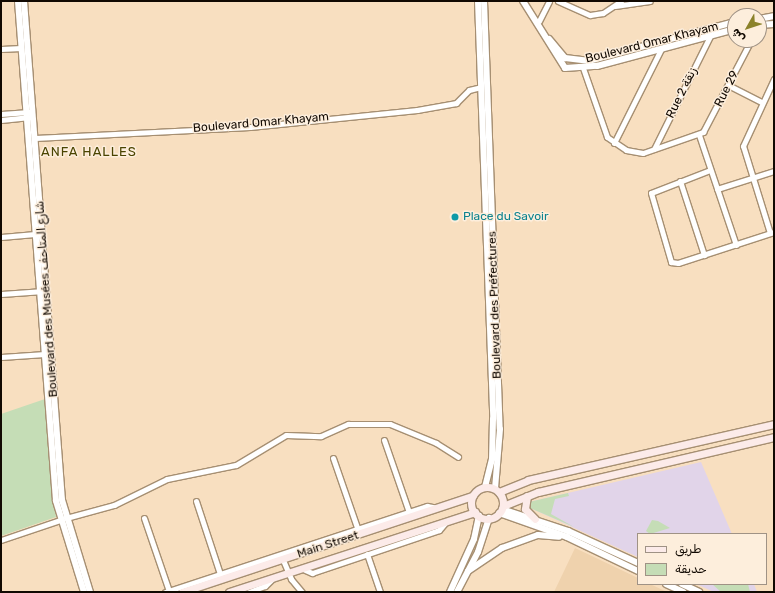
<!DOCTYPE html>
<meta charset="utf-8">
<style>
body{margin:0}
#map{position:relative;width:775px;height:593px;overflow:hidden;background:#f8dfc0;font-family:Rubik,Cairo,sans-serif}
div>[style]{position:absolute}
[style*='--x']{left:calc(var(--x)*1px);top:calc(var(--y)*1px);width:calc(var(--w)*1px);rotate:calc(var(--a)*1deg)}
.built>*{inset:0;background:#efd2ad}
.education>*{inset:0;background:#e1d4e9}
.green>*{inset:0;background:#c5ddb6}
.roads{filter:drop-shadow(1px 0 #a68f72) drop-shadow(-1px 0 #a68f72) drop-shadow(0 1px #a68f72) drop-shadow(0 -1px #a68f72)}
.minor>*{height:5px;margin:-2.5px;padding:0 2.5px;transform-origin:2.5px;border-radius:2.5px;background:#fff}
.tertiary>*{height:6px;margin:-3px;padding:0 3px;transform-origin:3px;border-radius:3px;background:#fff}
.secondary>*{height:7px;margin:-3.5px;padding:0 3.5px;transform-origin:3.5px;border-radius:3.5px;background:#fcebe9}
.secondary>.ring{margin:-3.5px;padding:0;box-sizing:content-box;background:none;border:7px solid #fcebe9;border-radius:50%}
.dots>*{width:11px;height:11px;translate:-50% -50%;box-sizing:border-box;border:2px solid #fdeedc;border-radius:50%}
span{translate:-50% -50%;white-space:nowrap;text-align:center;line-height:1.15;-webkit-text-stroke:3px #fdeedc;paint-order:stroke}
.street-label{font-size:12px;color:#110902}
.culture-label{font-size:12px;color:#0d838f}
.left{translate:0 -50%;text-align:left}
.neighbourhood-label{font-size:13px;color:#4a4400;letter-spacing:1px}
.frame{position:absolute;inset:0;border:2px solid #110902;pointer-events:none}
.legend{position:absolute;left:637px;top:533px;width:130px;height:52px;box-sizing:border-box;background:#fdeedc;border:1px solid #9f9285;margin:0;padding:5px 7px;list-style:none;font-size:12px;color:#110902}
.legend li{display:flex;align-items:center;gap:8px;height:20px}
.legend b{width:20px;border:1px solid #9f9285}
.north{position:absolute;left:727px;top:8px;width:40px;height:40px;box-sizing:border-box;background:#fdeedc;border:1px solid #9f9285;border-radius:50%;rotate:231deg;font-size:11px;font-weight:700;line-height:16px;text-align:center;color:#110902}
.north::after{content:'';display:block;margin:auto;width:14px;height:18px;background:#8b822a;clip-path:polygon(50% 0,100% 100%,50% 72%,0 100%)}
</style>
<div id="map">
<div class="built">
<i style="clip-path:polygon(575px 548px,638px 578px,638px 584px,650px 584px,667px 592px,554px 592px)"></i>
</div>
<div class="education">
<i style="clip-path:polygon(701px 462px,732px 534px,638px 534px,638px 557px,530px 508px,529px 502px)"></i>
<i style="clip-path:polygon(696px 584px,754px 584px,757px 592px,714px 592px)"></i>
</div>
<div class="green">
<i style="clip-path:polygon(45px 399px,56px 517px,1px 536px,1px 414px)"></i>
<i style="clip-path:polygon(568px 493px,569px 496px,555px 499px,551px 514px,574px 527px,530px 508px,529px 502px)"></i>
<i style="clip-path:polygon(652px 520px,658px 521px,670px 528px,650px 534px,646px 531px)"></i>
<i style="clip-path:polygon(712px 584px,748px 584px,750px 592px,721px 592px)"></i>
</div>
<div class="roads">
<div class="minor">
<i style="--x:558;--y:1;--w:35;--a:24"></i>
<i style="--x:590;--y:15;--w:13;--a:-9"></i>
<i style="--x:603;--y:13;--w:22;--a:-34"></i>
<i style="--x:615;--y:6;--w:35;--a:-8"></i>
<i style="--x:539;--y:21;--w:22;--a:-63"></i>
<i style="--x:1;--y:49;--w:20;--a:-3"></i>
<i style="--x:583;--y:68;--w:73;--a:70.8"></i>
<i style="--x:607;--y:137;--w:23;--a:34"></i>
<i style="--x:626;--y:150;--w:17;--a:10"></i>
<i style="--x:643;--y:153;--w:64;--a:-19.3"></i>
<i style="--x:703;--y:132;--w:104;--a:-62.4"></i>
<i style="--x:728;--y:85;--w:38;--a:27"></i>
<i style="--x:1;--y:114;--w:28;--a:-4"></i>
<i style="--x:1;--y:120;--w:29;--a:-6"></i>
<i style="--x:699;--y:135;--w:116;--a:71.4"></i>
<i style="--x:35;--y:138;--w:215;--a:-2.9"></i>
<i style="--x:250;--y:127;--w:168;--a:-5.8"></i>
<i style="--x:417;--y:110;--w:40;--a:-10"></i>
<i style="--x:456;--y:103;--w:18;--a:-45"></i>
<i style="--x:469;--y:90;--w:12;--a:-14"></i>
<i style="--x:614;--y:143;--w:105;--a:-63.4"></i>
<i style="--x:654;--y:149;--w:126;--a:-63.6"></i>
<i style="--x:710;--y:170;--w:63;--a:158.7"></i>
<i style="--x:651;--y:193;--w:72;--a:73.8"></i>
<i style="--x:671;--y:262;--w:7;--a:8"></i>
<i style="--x:678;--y:263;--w:101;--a:-17.9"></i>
<i style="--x:680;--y:181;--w:78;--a:72"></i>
<i style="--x:717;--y:189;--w:60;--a:-17.5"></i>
<i style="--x:770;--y:233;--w:91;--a:-107.2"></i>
<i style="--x:743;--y:146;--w:74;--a:-65.2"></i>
<i style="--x:1;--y:237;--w:37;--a:-5"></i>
<i style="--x:1;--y:294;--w:39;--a:-4"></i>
<i style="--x:1;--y:357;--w:44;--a:-3.9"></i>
<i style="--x:384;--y:440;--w:76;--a:70.9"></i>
<i style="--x:333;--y:458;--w:76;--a:70.9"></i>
<i style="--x:196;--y:501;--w:77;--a:71.8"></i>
<i style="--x:66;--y:518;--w:50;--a:-15.2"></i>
<i style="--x:114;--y:505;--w:59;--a:-26.1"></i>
<i style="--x:167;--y:479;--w:70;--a:-11.5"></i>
<i style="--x:236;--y:465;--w:58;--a:-31"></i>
<i style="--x:286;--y:435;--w:35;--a:2"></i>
<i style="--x:321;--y:436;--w:30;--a:-24"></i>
<i style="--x:348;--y:424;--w:42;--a:0"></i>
<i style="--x:390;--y:424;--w:50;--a:22.4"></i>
<i style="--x:436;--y:443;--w:26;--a:32"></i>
<i style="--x:144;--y:518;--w:77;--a:71.1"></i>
<i style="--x:1;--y:540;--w:62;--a:-18.7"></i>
<i style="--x:367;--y:554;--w:40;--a:71.1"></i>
<i style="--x:283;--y:560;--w:21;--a:67"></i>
<i style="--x:291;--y:579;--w:17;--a:50"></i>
<i style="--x:305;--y:570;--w:8;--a:23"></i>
<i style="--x:312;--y:573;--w:134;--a:-18.7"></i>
<i style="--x:439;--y:530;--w:11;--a:-49"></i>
<i style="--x:165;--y:592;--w:276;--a:-18.2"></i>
<i style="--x:427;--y:506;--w:11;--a:10"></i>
<i style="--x:249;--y:592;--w:17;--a:-21"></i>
<i style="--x:265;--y:586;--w:10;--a:-45"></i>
</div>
<div class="tertiary">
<i style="--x:18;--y:1;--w:501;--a:85.65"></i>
<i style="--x:56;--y:501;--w:95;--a:72.9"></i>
<i style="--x:24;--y:1;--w:500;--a:85.65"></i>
<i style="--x:62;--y:500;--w:96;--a:73.1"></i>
<i style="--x:478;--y:1;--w:418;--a:87.9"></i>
<i style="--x:493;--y:419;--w:40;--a:91.4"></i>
<i style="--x:492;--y:459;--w:29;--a:104"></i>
<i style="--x:484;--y:1;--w:428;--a:87.9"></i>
<i style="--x:500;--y:429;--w:60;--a:94.8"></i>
<i style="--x:523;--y:1;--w:79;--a:57.9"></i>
<i style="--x:565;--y:68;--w:32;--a:-4"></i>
<i style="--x:597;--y:66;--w:143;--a:-15"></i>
<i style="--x:759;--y:19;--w:15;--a:-11"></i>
<i style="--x:759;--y:25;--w:15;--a:-4"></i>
<i style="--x:549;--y:39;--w:25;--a:50"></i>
<i style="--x:565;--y:58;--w:23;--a:7"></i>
<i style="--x:588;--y:61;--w:152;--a:-14.9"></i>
<i style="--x:502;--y:509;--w:70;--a:18.4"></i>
<i style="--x:568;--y:531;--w:77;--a:24.6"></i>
<i style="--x:499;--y:513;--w:72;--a:19.4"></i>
<i style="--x:567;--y:537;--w:79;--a:25.6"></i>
<i style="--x:468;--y:571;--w:41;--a:-34.1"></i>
<i style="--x:502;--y:548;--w:38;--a:-20"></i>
<i style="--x:538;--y:535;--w:21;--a:5"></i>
<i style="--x:666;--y:584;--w:19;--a:25"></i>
<i style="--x:682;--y:584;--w:19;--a:25"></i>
<i style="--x:450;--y:592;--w:58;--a:-65.6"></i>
<i style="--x:474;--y:539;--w:24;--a:-78"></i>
<i style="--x:457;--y:592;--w:45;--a:-62.3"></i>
<i style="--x:478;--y:552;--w:36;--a:-72"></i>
</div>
<div class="secondary">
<i class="ring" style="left:471px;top:487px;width:25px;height:25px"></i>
<i style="--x:499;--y:492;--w:31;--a:-22"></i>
<i style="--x:528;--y:480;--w:252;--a:-12.8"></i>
<i style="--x:527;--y:496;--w:13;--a:99"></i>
<i style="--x:525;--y:509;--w:14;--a:45"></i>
<i style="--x:503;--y:506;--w:38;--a:-22"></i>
<i style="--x:538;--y:492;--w:242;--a:-13.1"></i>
<i style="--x:182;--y:592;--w:306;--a:-18.3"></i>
<i style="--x:229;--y:592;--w:259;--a:-18"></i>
</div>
</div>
<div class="dots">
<i style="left:455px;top:217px;background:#0f9aa8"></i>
</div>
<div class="street-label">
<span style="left:652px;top:43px;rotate:-14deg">Boulevard Omar Khayam</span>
<span style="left:727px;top:89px;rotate:-63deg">Rue 29</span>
<span style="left:682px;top:93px;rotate:-64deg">Rue 2 زنقة</span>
<span style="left:261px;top:123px;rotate:-5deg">Boulevard Omar Khayam</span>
<span style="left:47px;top:299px;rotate:-94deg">Boulevard des Musées شارع المتاحف</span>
<span style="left:495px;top:305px;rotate:-92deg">Boulevard des Préfectures</span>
<span style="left:328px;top:545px;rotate:-18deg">Main Street</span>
</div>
<div class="culture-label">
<span class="left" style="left:463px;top:217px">Place du Savoir</span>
</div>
<div class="neighbourhood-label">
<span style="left:89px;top:152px">ANFA HALLES</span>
</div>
<div class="frame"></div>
<ul class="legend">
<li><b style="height:5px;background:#fcebe9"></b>طريق</li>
<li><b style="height:11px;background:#c5ddb6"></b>حديقة</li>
</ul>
<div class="north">ش</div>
</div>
